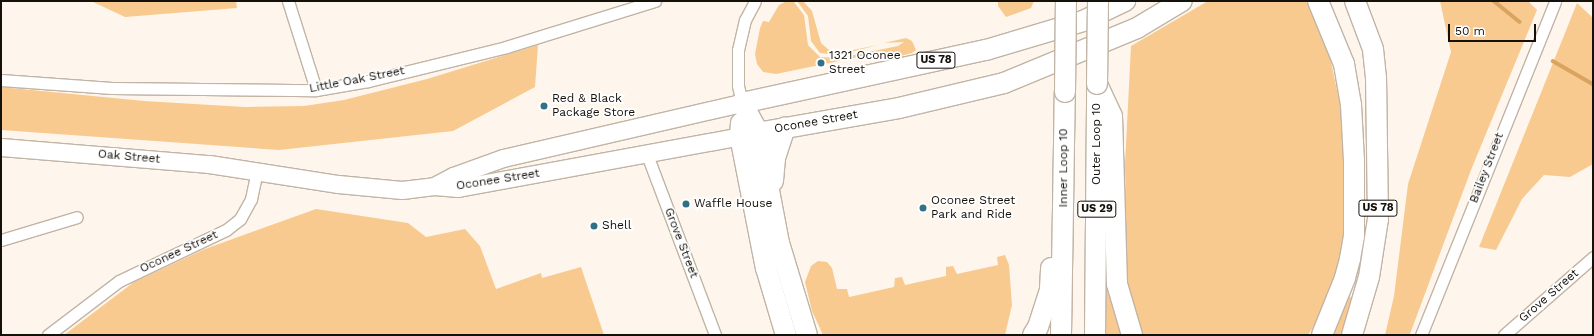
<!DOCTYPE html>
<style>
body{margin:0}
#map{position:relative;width:1594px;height:336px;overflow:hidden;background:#fef6ec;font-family:"Work Sans",sans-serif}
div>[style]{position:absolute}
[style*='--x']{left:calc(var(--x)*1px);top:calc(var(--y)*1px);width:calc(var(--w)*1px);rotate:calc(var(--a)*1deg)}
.green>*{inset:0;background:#f8ca90}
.stream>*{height:3.5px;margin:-1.75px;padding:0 1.75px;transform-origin:1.75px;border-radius:1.75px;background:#d8a45f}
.roads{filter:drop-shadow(1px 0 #c1b4a5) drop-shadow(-1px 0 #c1b4a5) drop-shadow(0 1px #c1b4a5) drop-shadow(0 -1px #c1b4a5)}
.street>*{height:11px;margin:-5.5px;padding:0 5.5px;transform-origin:5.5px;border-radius:5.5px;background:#fff}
.primary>*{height:17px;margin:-8.5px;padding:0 8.5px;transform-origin:8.5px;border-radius:8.5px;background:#fff}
.highway>*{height:20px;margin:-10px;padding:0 10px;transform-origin:10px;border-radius:10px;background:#fff}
.bridges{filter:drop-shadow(1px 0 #c1b4a5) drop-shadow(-1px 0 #c1b4a5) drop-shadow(0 1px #c1b4a5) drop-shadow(0 -1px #c1b4a5)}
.highway-bridge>*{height:20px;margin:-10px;padding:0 10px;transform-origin:10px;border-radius:10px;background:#fff}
.dots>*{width:11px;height:11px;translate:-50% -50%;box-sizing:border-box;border:2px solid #fff;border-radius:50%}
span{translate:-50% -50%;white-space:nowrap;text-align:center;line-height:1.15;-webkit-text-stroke:3.5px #fff;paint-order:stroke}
.shield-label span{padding:1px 3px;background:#fff;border:1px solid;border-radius:3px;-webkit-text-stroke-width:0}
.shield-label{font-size:11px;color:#14100a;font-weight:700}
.poi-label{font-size:12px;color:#14100a}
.left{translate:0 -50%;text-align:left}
.street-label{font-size:12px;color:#14100a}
.frame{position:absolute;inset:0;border:2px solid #14100a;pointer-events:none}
.scale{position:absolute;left:1448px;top:24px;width:88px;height:18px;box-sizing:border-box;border:2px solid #14100a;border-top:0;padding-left:5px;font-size:12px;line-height:14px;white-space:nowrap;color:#14100a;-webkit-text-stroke:3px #fff;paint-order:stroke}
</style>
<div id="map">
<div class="green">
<i style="clip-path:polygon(91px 1px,236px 1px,237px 8px,125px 17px)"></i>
<i style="clip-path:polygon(787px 1px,794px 2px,804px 15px,808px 45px,820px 57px,839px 58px,898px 46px,904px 42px,884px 43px,906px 38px,912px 41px,916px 50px,912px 53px,893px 58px,873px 54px,776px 74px,763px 72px,757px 64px,755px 54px,760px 28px,763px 21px,769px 22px,779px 5px)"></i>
<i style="clip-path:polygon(797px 1px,803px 1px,812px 11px,821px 43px,830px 51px,838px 53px,878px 45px,839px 55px,820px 53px,811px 41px,808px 16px)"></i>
<i style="clip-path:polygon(998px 1px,1034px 1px,1031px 8px,1006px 17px,998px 6px)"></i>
<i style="clip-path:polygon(1208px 1px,1306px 1px,1329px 52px,1345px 129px,1344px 247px,1322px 314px,1308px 335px,1143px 335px,1138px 327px,1127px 285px,1125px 164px,1131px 46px)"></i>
<i style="clip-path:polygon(1440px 1px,1528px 1px,1537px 10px,1471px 170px,1410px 334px,1385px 335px,1394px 296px,1408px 184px,1451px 52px)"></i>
<i style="clip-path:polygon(1577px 3px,1593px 18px,1593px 164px,1570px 177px,1544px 175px,1522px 199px,1496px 250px,1479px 247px)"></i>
<i style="clip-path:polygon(538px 45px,535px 87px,453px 131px,279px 150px,1px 130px,1px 87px,144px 101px,245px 107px,304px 106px,344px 100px,427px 79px)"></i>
<i style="clip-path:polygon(316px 209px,408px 223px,426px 237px,465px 229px,480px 246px,496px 289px,541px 273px,542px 278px,581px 267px,604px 335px,64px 335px,134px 282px,205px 249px)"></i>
<i style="clip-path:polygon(1005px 255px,1009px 265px,1012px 305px,1005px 335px,823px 335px,812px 311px,805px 282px,811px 266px,818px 261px,827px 262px,832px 268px,837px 289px,847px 289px,849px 297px,894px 287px,895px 278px,902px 277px,905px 285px,946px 276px,946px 267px,953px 266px,957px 274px,998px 265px,997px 257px)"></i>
<i style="clip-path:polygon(1111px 263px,1124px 335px,1105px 335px,1105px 265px)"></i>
<i style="clip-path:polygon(1346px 296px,1356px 299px,1345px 335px,1329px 335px)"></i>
</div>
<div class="stream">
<i style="--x:1494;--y:1;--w:33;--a:39"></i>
<i style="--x:1553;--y:61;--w:46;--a:29.9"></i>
</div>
<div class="roads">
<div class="street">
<i style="--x:288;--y:1;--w:93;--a:72.5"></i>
<i style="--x:1;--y:80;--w:111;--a:4.1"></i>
<i style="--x:112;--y:88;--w:204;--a:0.6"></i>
<i style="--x:316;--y:90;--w:53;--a:-9.8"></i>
<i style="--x:368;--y:81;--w:142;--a:-13.8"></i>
<i style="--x:506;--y:47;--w:156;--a:-17.2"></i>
<i style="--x:742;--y:103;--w:18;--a:-103"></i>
<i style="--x:738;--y:85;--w:35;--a:-90"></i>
<i style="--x:738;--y:50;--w:31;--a:-77"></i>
<i style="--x:745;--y:20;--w:21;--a:-62"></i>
<i style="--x:646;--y:152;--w:196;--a:69.3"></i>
<i style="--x:1;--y:240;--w:79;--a:-16.8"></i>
<i style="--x:48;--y:335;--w:89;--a:-37.3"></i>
<i style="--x:119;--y:281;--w:119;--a:-25.5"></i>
<i style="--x:226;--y:230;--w:18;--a:-38"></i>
<i style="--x:240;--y:219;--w:23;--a:-61"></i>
<i style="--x:251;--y:199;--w:29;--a:-78"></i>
<i style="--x:1421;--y:335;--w:360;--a:-68.1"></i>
<i style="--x:1504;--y:335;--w:118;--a:-41.2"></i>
</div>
<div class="primary">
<i style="--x:1;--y:147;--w:209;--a:4.7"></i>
<i style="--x:209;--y:164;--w:131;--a:8.8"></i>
<i style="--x:338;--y:184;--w:64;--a:5.4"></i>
<i style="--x:402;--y:190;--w:32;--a:-7"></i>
<i style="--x:434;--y:186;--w:24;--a:5"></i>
<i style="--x:458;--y:188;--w:287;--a:-10.4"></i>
<i style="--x:434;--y:186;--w:21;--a:-28"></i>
<i style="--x:453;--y:176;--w:53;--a:-19.8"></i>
<i style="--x:503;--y:158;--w:245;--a:-13"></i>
</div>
<div class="highway">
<i style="--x:1318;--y:1;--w:68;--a:67.6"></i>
<i style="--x:1344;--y:64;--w:42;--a:80.3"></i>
<i style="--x:1351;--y:105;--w:56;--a:86.9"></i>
<i style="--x:1354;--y:161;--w:75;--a:90"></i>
<i style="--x:1354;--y:236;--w:23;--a:100"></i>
<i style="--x:1350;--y:259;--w:20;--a:105"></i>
<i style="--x:1345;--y:278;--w:61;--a:112"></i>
<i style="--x:1097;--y:84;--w:35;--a:65"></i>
<i style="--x:1112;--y:116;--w:168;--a:88.3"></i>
<i style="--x:1117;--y:284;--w:53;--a:73.6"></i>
<i style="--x:742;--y:103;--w:250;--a:-12.3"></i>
<i style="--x:986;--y:50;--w:101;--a:-16.6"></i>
<i style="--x:1083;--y:21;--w:47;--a:-25.5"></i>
<i style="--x:742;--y:103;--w:33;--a:61"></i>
<i style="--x:758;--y:132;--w:113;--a:79.3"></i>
<i style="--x:779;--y:243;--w:96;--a:73.1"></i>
<i style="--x:741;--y:123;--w:13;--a:94"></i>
<i style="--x:740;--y:136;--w:135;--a:78.9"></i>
<i style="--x:766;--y:268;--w:70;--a:73.4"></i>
<i style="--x:740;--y:136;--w:161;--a:-10"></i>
<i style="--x:899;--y:108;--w:108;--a:-13.4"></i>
<i style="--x:1004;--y:83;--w:144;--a:-22.5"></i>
<i style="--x:1137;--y:28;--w:52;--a:-31"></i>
<i style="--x:773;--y:181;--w:23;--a:-85"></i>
<i style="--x:775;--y:158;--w:32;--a:-72"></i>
<i style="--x:1033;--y:335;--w:9;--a:-58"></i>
<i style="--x:1038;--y:327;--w:40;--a:-72"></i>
<i style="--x:1050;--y:289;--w:21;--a:-87"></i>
<i style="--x:1061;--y:335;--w:243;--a:-89.1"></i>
<i style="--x:1095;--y:335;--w:245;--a:-89.5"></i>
<i style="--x:1352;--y:335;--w:60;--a:-73.7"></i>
<i style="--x:1369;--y:277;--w:59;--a:-81.2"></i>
<i style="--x:1378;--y:219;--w:141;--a:-90.8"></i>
<i style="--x:1376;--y:78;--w:29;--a:-96"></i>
<i style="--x:1373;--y:49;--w:51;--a:-110.6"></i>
</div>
</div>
<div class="bridges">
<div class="highway-bridge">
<i style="--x:1097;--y:84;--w:83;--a:-89.3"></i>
<i style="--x:1065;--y:92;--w:91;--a:-89.4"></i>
</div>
</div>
<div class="dots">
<i style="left:821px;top:63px;background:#317085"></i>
<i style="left:544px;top:106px;background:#317085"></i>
<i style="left:686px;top:204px;background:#317085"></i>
<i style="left:923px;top:208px;background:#317085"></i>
<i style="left:594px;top:226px;background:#317085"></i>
</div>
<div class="shield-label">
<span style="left:936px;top:60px">US 78</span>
<span style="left:1378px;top:208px">US 78</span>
<span style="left:1097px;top:209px">US 29</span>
</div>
<div class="poi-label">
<span class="left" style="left:829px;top:63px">1321 Oconee<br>Street</span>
<span class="left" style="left:552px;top:106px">Red &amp; Black<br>Package Store</span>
<span class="left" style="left:931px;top:208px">Oconee Street<br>Park and Ride</span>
<span class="left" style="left:694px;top:204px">Waffle House</span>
<span class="left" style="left:602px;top:226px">Shell</span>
</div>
<div class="street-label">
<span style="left:357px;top:80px;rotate:-11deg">Little Oak Street</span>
<span style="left:816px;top:122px;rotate:-10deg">Oconee Street</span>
<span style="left:1097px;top:144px;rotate:-90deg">Outer Loop 10</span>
<span style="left:129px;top:157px;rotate:5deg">Oak Street</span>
<span style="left:1064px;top:168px;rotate:-90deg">Inner Loop 10</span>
<span style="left:1487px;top:168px;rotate:-69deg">Bailey Street</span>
<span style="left:498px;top:180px;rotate:-9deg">Oconee Street</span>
<span style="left:681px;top:243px;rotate:69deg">Grove Street</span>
<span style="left:179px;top:252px;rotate:-25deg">Oconee Street</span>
<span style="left:1549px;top:296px;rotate:-41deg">Grove Street</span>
</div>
<div class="frame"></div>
<div class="scale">50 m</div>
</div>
